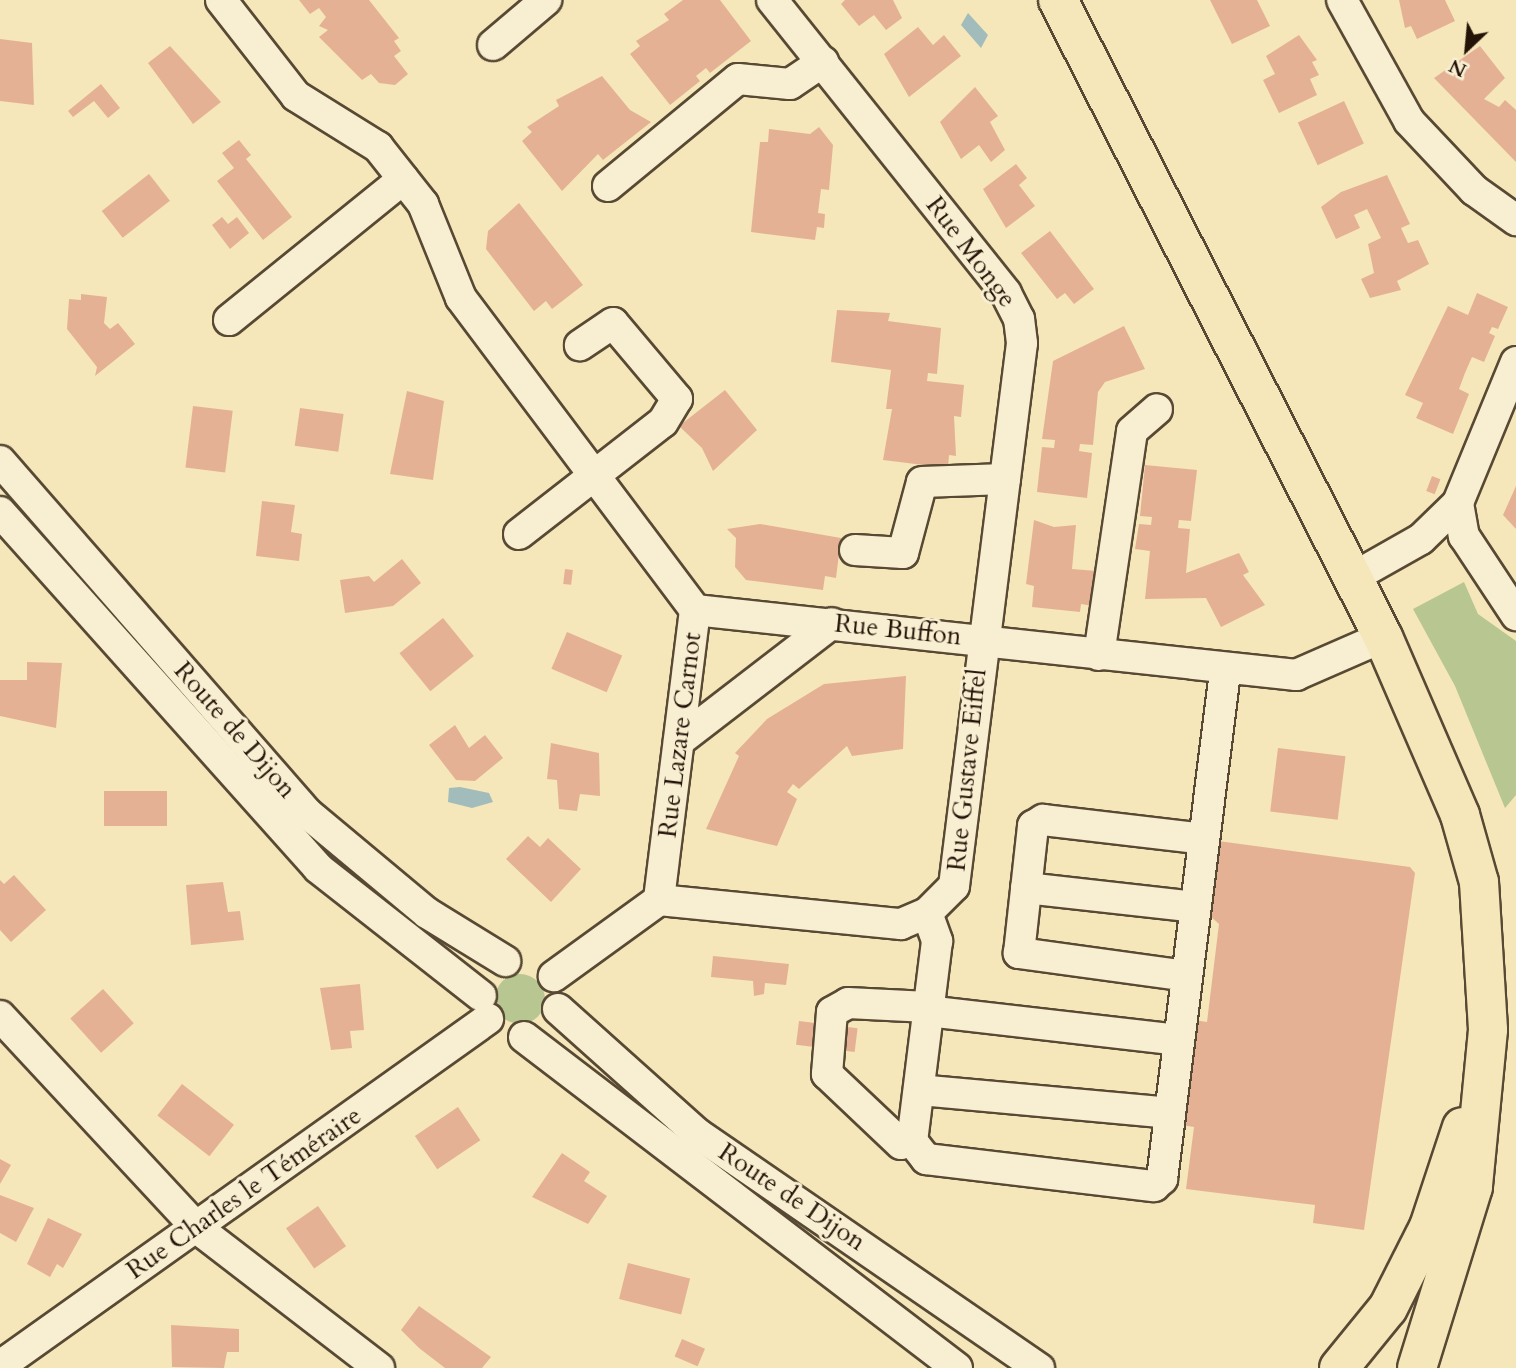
<!DOCTYPE html>
<meta charset="utf-8">
<style>
body{margin:0}
#map{position:relative;width:1516px;height:1368px;overflow:hidden;background:#f5e7b9;font-family:Cardo,serif}
div>[style]{position:absolute}
[style*='--x']{left:calc(var(--x)*1px);top:calc(var(--y)*1px);width:calc(var(--w)*1px);rotate:calc(var(--a)*1deg)}
.green>*{inset:0;background:#b8c692}
.round{border-radius:50%}
.water>*{inset:0;background:#a2bcbb}
.building>*{inset:0;background:#e5b195;transform-origin:0 0}
.roads{filter:drop-shadow(2px 0 #584934) drop-shadow(-2px 0 #584934) drop-shadow(0 2px #584934) drop-shadow(0 -2px #584934)}
.minor>*{height:30px;margin:-15px;padding:0 15px;transform-origin:15px;border-radius:15px;background:#f8efd2}
.major>*{height:38px;margin:-19px;padding:0 19px;transform-origin:19px;border-radius:19px;background:#f5e7b9}
span{translate:-50% -50%;white-space:nowrap;text-align:center;line-height:1.15;-webkit-text-stroke:6px #f8efd2;paint-order:stroke}
.street-label{font-size:26px;color:#241408}
.north{position:absolute;left:1432px;top:14px;width:70px;height:70px;-webkit-text-stroke:5px #f8efd2;paint-order:stroke;rotate:206deg;font-size:19px;font-weight:700;line-height:28px;text-align:center;color:#241408}
.north::after{content:'';display:block;margin:auto;width:24px;height:32px;background:#241408;clip-path:polygon(50% 0,100% 100%,50% 72%,0 100%)}
</style>
<div id="map">
<div class="green">
<i style="clip-path:polygon(1464px 582px,1478px 614px,1516px 641px,1516px 795px,1505px 808px,1455px 686px,1413px 609px)"></i>
<i class="round" style="left:495px;top:974px;width:50px;height:50px"></i>
</div>
<div class="water">
<i style="clip-path:polygon(968px 13px,988px 35px,981px 48px,961px 25px)"></i>
<i style="clip-path:polygon(460px 787px,489px 793px,493px 802px,472px 808px,448px 802px,449px 788px)"></i>
</div>
<div class="building">
<i style="clip-path:polygon(299px 0,369px 0,399px 38px,394px 41px,401px 51px,394px 56px,408px 74px,395px 85px,379px 83px,371px 74px,362px 80px,319px 37px,328px 30px,319px 26px,326px 17px,319px 8px,310px 14px)"></i>
<i style="clip-path:polygon(683px 0,720px 0,751px 41px,710px 73px,706px 68px,696px 76px,700px 81px,670px 105px,630px 54px,640px 46px,636px 41px,669px 20px,664px 14px)"></i>
<i style="clip-path:polygon(845px 0,893px 0,902px 18px,886px 30px,874px 15px,859px 26px,841px 4px)"></i>
<i style="clip-path:polygon(1210px 0,1257px 0,1270px 26px,1232px 44px)"></i>
<i style="clip-path:polygon(1399px 0,1445px 0,1455px 21px,1417px 39px,1411px 26px,1405px 28px)"></i>
<i style="clip-path:polygon(918px 27px,933px 45px,944px 35px,961px 56px,909px 97px,884px 54px)"></i>
<i style="clip-path:polygon(1299px 35px,1317px 60px,1312px 62px,1319px 75px,1310px 79px,1317px 95px,1279px 113px,1263px 80px,1275px 74px,1266px 56px)"></i>
<i style="clip-path:polygon(0 39px,32px 43px,34px 105px,0 101px)"></i>
<i style="clip-path:polygon(170px 46px,221px 102px,193px 124px,148px 63px)"></i>
<i style="clip-path:polygon(1480px 46px,1505px 78px,1484px 99px,1499px 107px,1505px 100px,1516px 110px,1516px 162px,1434px 78px)"></i>
<i style="clip-path:polygon(602px 76px,630px 110px,651px 122px,603px 160px,598px 154px,562px 191px,522px 141px,532px 132px,527px 127px,559px 106px,556px 100px)"></i>
<i style="clip-path:polygon(101px 84px,120px 108px,108px 118px,94px 101px,73px 117px,68px 111px)"></i>
<i style="clip-path:polygon(975px 87px,998px 116px,990px 122px,1005px 150px,991px 162px,979px 145px,961px 159px,940px 122px)"></i>
<i style="left:1344px;top:101px;width:47px;height:51px;rotate:65deg"></i>
<i style="clip-path:polygon(819px 127px,833px 145px,829px 190px,821px 189px,818px 213px,825px 214px,824px 228px,817px 227px,815px 240px,751px 232px,760px 142px,768px 142px,769px 129px,810px 134px)"></i>
<i style="clip-path:polygon(239px 140px,251px 155px,246px 159px,292px 217px,263px 240px,217px 181px,234px 168px,222px 153px)"></i>
<i style="clip-path:polygon(1016px 164px,1027px 178px,1019px 185px,1035px 206px,1006px 228px,983px 189px)"></i>
<i style="left:149px;top:174px;width:34px;height:60px;rotate:52deg"></i>
<i style="clip-path:polygon(1387px 175px,1410px 224px,1401px 228px,1408px 243px,1418px 240px,1429px 264px,1397px 281px,1401px 290px,1370px 298px,1361px 279px,1374px 273px,1368px 244px,1381px 238px,1367px 209px,1354px 215px,1360px 228px,1336px 239px,1321px 207px,1341px 192px)"></i>
<i style="clip-path:polygon(519px 203px,583px 285px,552px 309px,546px 301px,534px 311px,486px 249px,488px 231px)"></i>
<i style="clip-path:polygon(222px 217px,228px 224px,237px 217px,249px 233px,230px 249px,212px 225px)"></i>
<i style="clip-path:polygon(1050px 231px,1094px 289px,1074px 304px,1065px 293px,1057px 299px,1021px 253px)"></i>
<i style="clip-path:polygon(1477px 293px,1508px 307px,1498px 329px,1492px 327px,1489px 333px,1495px 336px,1484px 362px,1472px 357px,1465px 373px,1459px 389px,1469px 394px,1453px 434px,1416px 418px,1423px 403px,1405px 395px,1448px 306px,1468px 315px)"></i>
<i style="clip-path:polygon(81px 294px,107px 297px,104px 323px,110px 329px,118px 323px,135px 344px,95px 376px,97px 367px,67px 329px,69px 299px,81px 300px)"></i>
<i style="clip-path:polygon(837px 310px,890px 313px,888px 321px,941px 328px,937px 374px,928px 373px,927px 381px,964px 385px,961px 417px,954px 416px,956px 456px,949px 455px,948px 468px,883px 460px,892px 409px,886px 409px,891px 370px,831px 362px)"></i>
<i style="clip-path:polygon(1124px 326px,1145px 369px,1105px 382px,1098px 392px,1093px 445px,1080px 444px,1079px 451px,1092px 453px,1087px 498px,1037px 492px,1042px 447px,1054px 448px,1055px 440px,1042px 439px,1053px 361px)"></i>
<i style="clip-path:polygon(725px 390px,757px 430px,713px 471px,702px 448px,679px 426px)"></i>
<i style="clip-path:polygon(407px 391px,444px 401px,433px 480px,390px 474px)"></i>
<i style="left:193px;top:406px;width:40px;height:62px;rotate:7deg"></i>
<i style="left:300px;top:408px;width:44px;height:38px;rotate:8deg"></i>
<i style="clip-path:polygon(1145px 465px,1197px 470px,1191px 521px,1179px 520px,1178px 528px,1190px 529px,1186px 573px,1239px 553px,1249px 572px,1243px 575px,1265px 605px,1221px 627px,1206px 598px,1145px 599px,1150px 551px,1135px 549px,1139px 524px,1151px 525px,1152px 517px,1140px 516px)"></i>
<i style="left:1432px;top:476px;width:9px;height:16px;rotate:21deg"></i>
<i style="clip-path:polygon(1516px 486px,1516px 529px,1503px 515px)"></i>
<i style="clip-path:polygon(262px 501px,295px 505px,291px 532px,302px 534px,299px 561px,256px 556px)"></i>
<i style="clip-path:polygon(1034px 520px,1054px 527px,1076px 525px,1072px 569px,1097px 571px,1093px 606px,1081px 604px,1080px 612px,1032px 607px,1034px 586px,1026px 584px)"></i>
<i style="clip-path:polygon(760px 524px,841px 538px,836px 578px,825px 576px,823px 590px,746px 580px,735px 567px,736px 538px,727px 529px)"></i>
<i style="clip-path:polygon(402px 559px,421px 583px,393px 606px,345px 613px,340px 580px,369px 576px,374px 582px)"></i>
<i style="left:565px;top:569px;width:8px;height:15px;rotate:7deg"></i>
<i style="left:443px;top:618px;width:49px;height:56px;rotate:51deg"></i>
<i style="left:567px;top:632px;width:60px;height:40px;rotate:23deg"></i>
<i style="clip-path:polygon(27px 662px,62px 663px,56px 728px,0 716px,0 680px,27px 680px)"></i>
<i style="clip-path:polygon(906px 676px,903px 749px,852px 756px,847px 746px,799px 789px,793px 784px,787px 792px,797px 799px,777px 846px,706px 829px,739px 756px,735px 753px,767px 719px,824px 684px)"></i>
<i style="clip-path:polygon(455px 725px,469px 748px,485px 735px,503px 758px,475px 781px,456px 780px,429px 745px)"></i>
<i style="clip-path:polygon(551px 743px,599px 753px,600px 796px,580px 794px,577px 811px,559px 809px,557px 780px,547px 779px)"></i>
<i style="left:1278px;top:748px;width:68px;height:64px;rotate:7deg"></i>
<i style="left:104px;top:791px;width:63px;height:35px"></i>
<i style="clip-path:polygon(528px 836px,540px 847px,548px 838px,581px 869px,551px 902px,506px 859px)"></i>
<i style="clip-path:polygon(1218px 841px,1410px 867px,1415px 873px,1364px 1230px,1313px 1223px,1315px 1205px,1186px 1189px,1194px 1127px,1181px 1125px,1194px 1020px,1207px 1022px,1219px 924px,1208px 914px)"></i>
<i style="clip-path:polygon(14px 875px,46px 910px,11px 942px,0 930px,0 880px,4px 884px)"></i>
<i style="clip-path:polygon(223px 882px,228px 912px,240px 911px,244px 940px,191px 945px,186px 885px)"></i>
<i style="clip-path:polygon(713px 956px,789px 964px,786px 985px,765px 983px,764px 994px,754px 996px,753px 981px,711px 977px)"></i>
<i style="clip-path:polygon(360px 984px,364px 1030px,350px 1031px,352px 1048px,331px 1050px,320px 988px)"></i>
<i style="left:103px;top:989px;width:46px;height:44px;rotate:48deg"></i>
<i style="left:799px;top:1021px;width:59px;height:24px;rotate:7deg"></i>
<i style="left:182px;top:1084px;width:66px;height:40px;rotate:38deg"></i>
<i style="left:458px;top:1107px;width:40px;height:52px;rotate:56deg"></i>
<i style="clip-path:polygon(562px 1153px,590px 1172px,584px 1181px,607px 1196px,588px 1224px,532px 1197px)"></i>
<i style="clip-path:polygon(0 1159px,11px 1165px,0 1184px)"></i>
<i style="clip-path:polygon(0 1195px,34px 1208px,16px 1242px,0 1233px)"></i>
<i style="left:318px;top:1206px;width:49px;height:39px;rotate:55deg"></i>
<i style="clip-path:polygon(48px 1218px,82px 1234px,63px 1268px,57px 1264px,50px 1277px,27px 1264px)"></i>
<i style="left:628px;top:1263px;width:64px;height:37px;rotate:14deg"></i>
<i style="clip-path:polygon(419px 1306px,491px 1357px,482px 1368px,445px 1368px,419px 1348px,401px 1330px)"></i>
<i style="clip-path:polygon(171px 1325px,239px 1329px,239px 1352px,227px 1352px,224px 1368px,172px 1367px)"></i>
<i style="left:682px;top:1339px;width:25px;height:19px;rotate:23deg"></i>
</div>
<div class="roads">
<div class="minor">
<i style="--x:221;--y:0;--w:122;--a:52"></i>
<i style="--x:296;--y:96;--w:97;--a:31.9"></i>
<i style="--x:378;--y:147;--w:73;--a:51.7"></i>
<i style="--x:423;--y:204;--w:101;--a:68"></i>
<i style="--x:461;--y:298;--w:390;--a:53.1"></i>
<i style="--x:695;--y:610;--w:292;--a:97.1"></i>
<i style="--x:659;--y:900;--w:130;--a:144.1"></i>
<i style="--x:1342;--y:0;--w:138;--a:61"></i>
<i style="--x:1409;--y:121;--w:95;--a:46.7"></i>
<i style="--x:1474;--y:190;--w:52;--a:35.5"></i>
<i style="--x:493;--y:45;--w:70;--a:-40.3"></i>
<i style="--x:608;--y:186;--w:168;--a:-39.5"></i>
<i style="--x:738;--y:79;--w:52;--a:5.5"></i>
<i style="--x:790;--y:84;--w:40;--a:-34"></i>
<i style="--x:229;--y:320;--w:224;--a:-39"></i>
<i style="--x:1516;--y:362;--w:152;--a:112.4"></i>
<i style="--x:1458;--y:503;--w:34;--a:80"></i>
<i style="--x:1464;--y:536;--w:95;--a:56.6"></i>
<i style="--x:0;--y:461;--w:467;--a:48.9"></i>
<i style="--x:307;--y:813;--w:156;--a:39.8"></i>
<i style="--x:427;--y:913;--w:92;--a:31.6"></i>
<i style="--x:0;--y:512;--w:477;--a:48.2"></i>
<i style="--x:318;--y:868;--w:207;--a:38.1"></i>
<i style="--x:519;--y:534;--w:182;--a:-37.9"></i>
<i style="--x:663;--y:422;--w:27;--a:-59"></i>
<i style="--x:677;--y:399;--w:99;--a:-130.1"></i>
<i style="--x:613;--y:323;--w:40;--a:146"></i>
<i style="--x:855;--y:550;--w:48;--a:3.6"></i>
<i style="--x:903;--y:553;--w:73;--a:-75"></i>
<i style="--x:922;--y:482;--w:83;--a:-2.1"></i>
<i style="--x:1352;--y:578;--w:79;--a:-29.5"></i>
<i style="--x:1421;--y:539;--w:52;--a:-44.2"></i>
<i style="--x:695;--y:610;--w:605;--a:6.17"></i>
<i style="--x:1296;--y:675;--w:95;--a:-23.6"></i>
<i style="--x:1099;--y:655;--w:226;--a:-81.6"></i>
<i style="--x:1132;--y:431;--w:33;--a:-41"></i>
<i style="--x:679;--y:741;--w:193;--a:-37.6"></i>
<i style="--x:1026;--y:888;--w:170;--a:6.4"></i>
<i style="--x:659;--y:900;--w:243;--a:5.7"></i>
<i style="--x:901;--y:924;--w:28;--a:-23"></i>
<i style="--x:927;--y:913;--w:38;--a:-45"></i>
<i style="--x:954;--y:886;--w:547;--a:-82.86"></i>
<i style="--x:1022;--y:343;--w:24;--a:-97"></i>
<i style="--x:1019;--y:319;--w:29;--a:-117"></i>
<i style="--x:1006;--y:293;--w:375;--a:-128.6"></i>
<i style="--x:927;--y:913;--w:30;--a:70"></i>
<i style="--x:937;--y:941;--w:202;--a:97.1"></i>
<i style="--x:912;--y:1141;--w:11;--a:165"></i>
<i style="--x:901;--y:1144;--w:102;--a:-136.6"></i>
<i style="--x:827;--y:1074;--w:62;--a:-85.4"></i>
<i style="--x:832;--y:1012;--w:18;--a:-29"></i>
<i style="--x:848;--y:1003;--w:80;--a:2.9"></i>
<i style="--x:1187;--y:976;--w:170;--a:-172.2"></i>
<i style="--x:1019;--y:953;--w:128;--a:-83.7"></i>
<i style="--x:1033;--y:826;--w:12;--a:-31"></i>
<i style="--x:1043;--y:820;--w:162;--a:6.7"></i>
<i style="--x:558;--y:1009;--w:188;--a:41.8"></i>
<i style="--x:698;--y:1134;--w:414;--a:34.5"></i>
<i style="--x:928;--y:1011;--w:252;--a:6.6"></i>
<i style="--x:0;--y:1016;--w:289;--a:47.1"></i>
<i style="--x:197;--y:1228;--w:230;--a:37.6"></i>
<i style="--x:524;--y:1037;--w:545;--a:37.4"></i>
<i style="--x:919;--y:1090;--w:252;--a:5.2"></i>
<i style="--x:912;--y:1141;--w:23;--a:52"></i>
<i style="--x:926;--y:1159;--w:230;--a:6.8"></i>
<i style="--x:1154;--y:1186;--w:11;--a:-41"></i>
<i style="--x:1162;--y:1179;--w:511;--a:-82.92"></i>
<i style="--x:0;--y:1366;--w:599;--a:-35.42"></i>
</div>
<div class="major">
<i style="--x:1058;--y:0;--w:715;--a:62.97"></i>
<i style="--x:1383;--y:637;--w:194;--a:66.6"></i>
<i style="--x:1460;--y:815;--w:70;--a:74.2"></i>
<i style="--x:1479;--y:882;--w:148;--a:86.5"></i>
<i style="--x:1488;--y:1030;--w:158;--a:95.5"></i>
<i style="--x:1473;--y:1187;--w:189;--a:107.2"></i>
<i style="--x:1339;--y:1368;--w:77;--a:-50.8"></i>
<i style="--x:1388;--y:1308;--w:91;--a:-63.2"></i>
<i style="--x:1429;--y:1227;--w:105;--a:-71.7"></i>
</div>
</div>
<div class="street-label">
<span style="left:971px;top:252px;rotate:53deg">Rue Monge</span>
<span style="left:898px;top:630px;rotate:6deg">Rue Buffon</span>
<span style="left:235px;top:730px;rotate:49deg">Route de Dijon</span>
<span style="left:680px;top:735px;rotate:-83deg">Rue Lazare Carnot</span>
<span style="left:967px;top:770px;rotate:-84deg">Rue Gustave Eiffel</span>
<span style="left:244px;top:1193px;rotate:-35deg">Rue Charles le Téméraire</span>
<span style="left:792px;top:1197px;rotate:34deg">Route de Dijon</span>
</div>
<div class="north">N</div>
</div>
